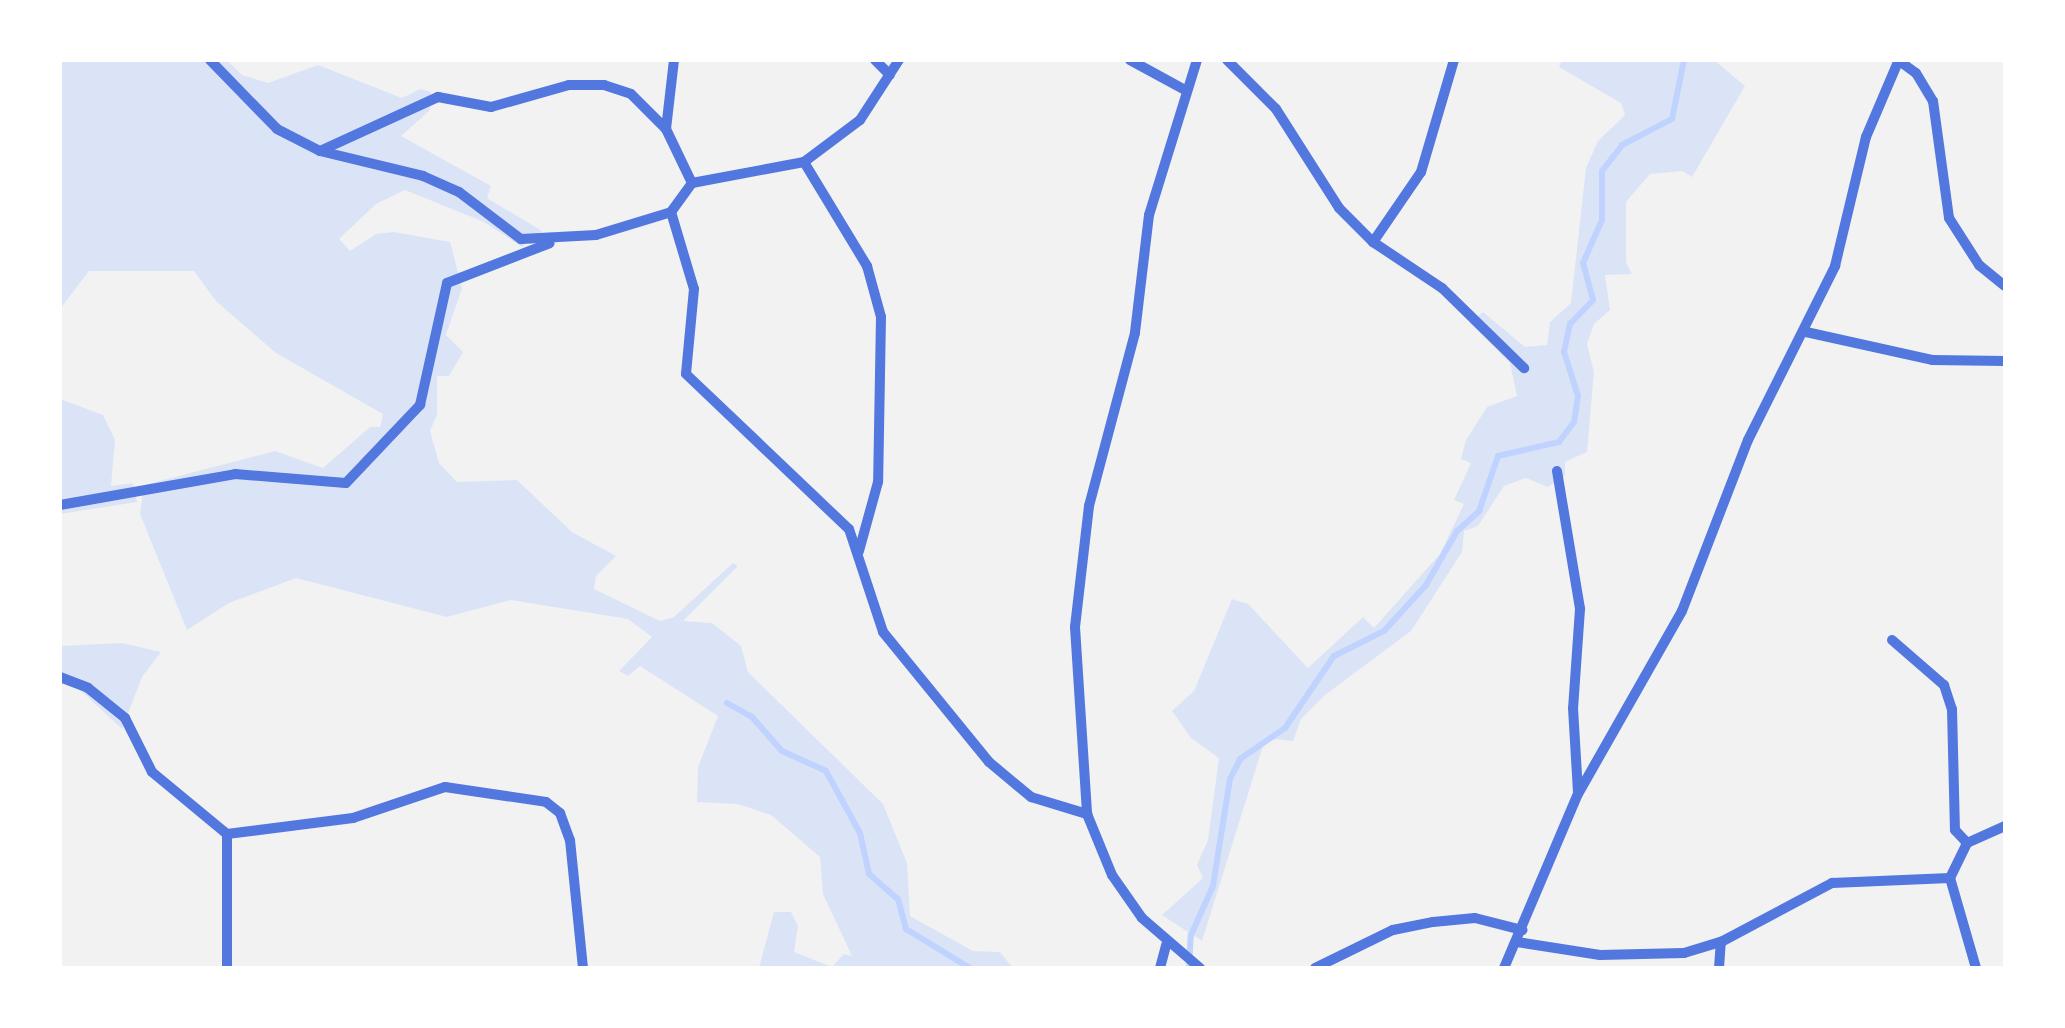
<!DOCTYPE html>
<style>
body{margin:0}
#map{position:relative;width:2065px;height:1028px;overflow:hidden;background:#f2f2f2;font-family:"Libre Baskerville",serif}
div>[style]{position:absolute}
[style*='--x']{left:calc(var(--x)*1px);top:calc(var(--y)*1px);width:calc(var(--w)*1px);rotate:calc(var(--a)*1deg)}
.green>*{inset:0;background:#dbe4f7}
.stream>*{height:6px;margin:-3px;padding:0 3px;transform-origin:3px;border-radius:3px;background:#bfd3fe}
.minor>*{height:10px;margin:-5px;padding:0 5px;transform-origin:5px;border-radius:5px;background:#5277de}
span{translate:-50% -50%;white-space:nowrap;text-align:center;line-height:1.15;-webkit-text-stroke:10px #fff;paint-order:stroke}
.frame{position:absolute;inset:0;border:62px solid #fff;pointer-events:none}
</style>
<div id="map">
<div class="green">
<i style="clip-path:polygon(60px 60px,227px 60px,242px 75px,268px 83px,318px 65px,402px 98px,420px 89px,431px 92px,430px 110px,401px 136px,491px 186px,487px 198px,542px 231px,522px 247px,484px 222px,405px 190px,376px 204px,339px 239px,350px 251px,376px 234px,394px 232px,450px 242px,462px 288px,446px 335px,463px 352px,449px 376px,437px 376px,437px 415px,430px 431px,439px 463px,457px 482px,517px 480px,572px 532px,616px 556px,596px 576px,594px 589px,660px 621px,674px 617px,733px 563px,738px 566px,683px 621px,712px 623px,741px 646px,748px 672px,883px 804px,907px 863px,910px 916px,973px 951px,1000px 952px,1013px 968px,759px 968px,774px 912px,791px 912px,798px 926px,794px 952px,832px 967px,844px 954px,852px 956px,823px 894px,820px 857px,771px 815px,738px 804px,697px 802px,698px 767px,718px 716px,640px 666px,628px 676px,619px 671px,652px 637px,628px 619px,511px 600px,447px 617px,296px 578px,229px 603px,187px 630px,140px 514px,144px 485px,275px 451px,323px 468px,370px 427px,380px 427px,383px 414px,276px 353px,216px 301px,194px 271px,89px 271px,60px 309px)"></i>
<i style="clip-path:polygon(1562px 60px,1714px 60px,1745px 86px,1692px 177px,1682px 171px,1650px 174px,1626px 202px,1626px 262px,1632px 274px,1605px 275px,1610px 310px,1594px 324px,1587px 344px,1594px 372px,1587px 452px,1565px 462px,1565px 476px,1548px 487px,1526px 478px,1504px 486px,1478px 526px,1464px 531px,1462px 552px,1411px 631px,1325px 695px,1301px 719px,1293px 741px,1274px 739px,1263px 746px,1202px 941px,1162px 915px,1203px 878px,1197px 865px,1208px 840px,1219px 758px,1191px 738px,1172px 711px,1194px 691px,1232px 599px,1248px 604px,1308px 668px,1363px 617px,1374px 628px,1440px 554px,1464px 504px,1454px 500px,1471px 463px,1461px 459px,1466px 440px,1487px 407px,1517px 396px,1510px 363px,1470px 323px,1483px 312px,1525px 347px,1547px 345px,1550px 322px,1571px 303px,1586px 168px,1598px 141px,1625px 115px,1621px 103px,1559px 67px)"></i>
<i style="clip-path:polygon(60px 399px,103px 415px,115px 440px,111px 486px,133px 483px,137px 502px,60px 514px)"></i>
<i style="clip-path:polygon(122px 643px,161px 652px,142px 677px,122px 729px,79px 689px,60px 683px,60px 646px)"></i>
</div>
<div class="stream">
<i style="--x:727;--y:703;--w:29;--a:29"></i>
<i style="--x:752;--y:717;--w:45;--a:48.6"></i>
<i style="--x:782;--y:751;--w:48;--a:24.4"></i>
<i style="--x:826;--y:771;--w:71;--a:61.3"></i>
<i style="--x:860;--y:833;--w:42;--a:77.6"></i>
<i style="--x:869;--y:874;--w:38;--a:41"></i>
<i style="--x:898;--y:899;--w:31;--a:75"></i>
<i style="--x:906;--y:929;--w:75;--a:31.4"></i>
<i style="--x:1189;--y:968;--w:33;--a:-87"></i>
<i style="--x:1191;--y:935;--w:54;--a:-65.8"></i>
<i style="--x:1213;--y:886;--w:108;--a:-81"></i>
<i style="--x:1230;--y:779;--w:22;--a:-63"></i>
<i style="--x:1240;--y:759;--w:55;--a:-34.6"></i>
<i style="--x:1285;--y:728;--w:87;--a:-55.8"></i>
<i style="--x:1334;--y:656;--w:56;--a:-26.6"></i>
<i style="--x:1384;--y:631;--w:62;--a:-47.6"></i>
<i style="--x:1426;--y:585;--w:62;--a:-60.1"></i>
<i style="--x:1457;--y:531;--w:30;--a:-42"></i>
<i style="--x:1479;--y:511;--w:58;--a:-70.9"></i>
<i style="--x:1498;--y:456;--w:63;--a:-12.9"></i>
<i style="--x:1559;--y:442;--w:25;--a:-53"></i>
<i style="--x:1574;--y:422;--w:26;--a:-81"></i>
<i style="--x:1578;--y:396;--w:46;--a:-107.7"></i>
<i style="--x:1564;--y:352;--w:29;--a:-78"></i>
<i style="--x:1570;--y:324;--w:33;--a:-46"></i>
<i style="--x:1593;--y:300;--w:38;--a:-105"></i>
<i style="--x:1583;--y:263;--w:47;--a:-66.2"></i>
<i style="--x:1602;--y:220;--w:49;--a:-90"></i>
<i style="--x:1602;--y:171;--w:33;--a:-52"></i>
<i style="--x:1622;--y:145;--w:56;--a:-27.5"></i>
<i style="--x:1672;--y:119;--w:60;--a:-78.5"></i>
</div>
<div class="minor">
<i style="--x:210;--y:60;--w:96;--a:45.8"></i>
<i style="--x:277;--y:129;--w:48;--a:27.1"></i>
<i style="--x:320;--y:151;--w:130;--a:-24.6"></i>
<i style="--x:438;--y:97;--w:54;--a:10.7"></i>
<i style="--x:491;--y:107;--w:81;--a:-15.8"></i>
<i style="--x:569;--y:85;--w:35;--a:0"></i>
<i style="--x:604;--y:85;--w:28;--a:18"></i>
<i style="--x:631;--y:94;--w:49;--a:45"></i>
<i style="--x:674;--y:60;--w:69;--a:96.6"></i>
<i style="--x:666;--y:129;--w:60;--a:64.3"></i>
<i style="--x:875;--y:60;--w:21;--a:45"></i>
<i style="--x:1130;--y:60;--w:63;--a:28.6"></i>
<i style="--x:1197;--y:60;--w:162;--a:107.2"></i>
<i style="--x:1149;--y:215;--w:119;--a:96.8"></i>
<i style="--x:1135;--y:333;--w:179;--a:104.9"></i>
<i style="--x:1089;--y:506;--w:122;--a:96.6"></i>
<i style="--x:1075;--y:627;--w:187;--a:86.3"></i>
<i style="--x:1087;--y:814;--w:66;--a:67.7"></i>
<i style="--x:1112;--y:875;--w:52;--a:55.1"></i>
<i style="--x:1142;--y:918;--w:77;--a:40.8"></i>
<i style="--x:1227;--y:60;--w:69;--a:45"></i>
<i style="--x:1276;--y:109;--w:117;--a:57.5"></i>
<i style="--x:1339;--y:208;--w:48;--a:45"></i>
<i style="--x:1454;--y:60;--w:117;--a:106.4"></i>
<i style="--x:1421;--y:172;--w:85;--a:124.4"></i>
<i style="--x:1373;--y:242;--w:83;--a:33.7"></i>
<i style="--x:1442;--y:288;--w:115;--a:44.3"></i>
<i style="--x:1898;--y:60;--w:22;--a:36"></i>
<i style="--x:1916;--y:73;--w:33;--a:59"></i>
<i style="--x:1933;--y:101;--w:118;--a:82.2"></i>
<i style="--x:1949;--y:218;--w:56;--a:57.4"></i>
<i style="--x:1979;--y:265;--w:33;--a:39"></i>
<i style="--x:320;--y:151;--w:106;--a:13.6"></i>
<i style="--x:423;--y:176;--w:39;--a:24"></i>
<i style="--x:459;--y:192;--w:78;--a:37.2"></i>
<i style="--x:521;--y:239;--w:75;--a:-3.1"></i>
<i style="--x:596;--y:235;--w:78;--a:-17"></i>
<i style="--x:671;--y:212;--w:80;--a:73.4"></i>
<i style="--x:694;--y:289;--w:85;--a:95.4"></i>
<i style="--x:686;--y:374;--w:225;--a:43.6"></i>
<i style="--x:849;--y:529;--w:108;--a:71.7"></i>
<i style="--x:883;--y:632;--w:168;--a:50.8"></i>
<i style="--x:989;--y:762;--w:55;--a:39.8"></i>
<i style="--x:1031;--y:797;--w:59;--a:16.9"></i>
<i style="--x:804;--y:162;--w:122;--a:58.8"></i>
<i style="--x:867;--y:266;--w:53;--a:74.6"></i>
<i style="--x:881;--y:317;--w:165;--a:91"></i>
<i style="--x:878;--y:482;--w:72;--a:105.4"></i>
<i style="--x:671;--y:212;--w:36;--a:-54"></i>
<i style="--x:692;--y:183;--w:114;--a:-10.6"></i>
<i style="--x:804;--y:162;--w:70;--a:-36.9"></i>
<i style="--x:860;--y:120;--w:72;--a:-57"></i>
<i style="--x:1806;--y:332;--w:129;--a:12.5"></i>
<i style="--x:1932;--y:360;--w:73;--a:0.8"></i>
<i style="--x:1557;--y:471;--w:140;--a:80.5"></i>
<i style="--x:1580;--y:609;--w:99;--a:94"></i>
<i style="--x:1573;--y:708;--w:85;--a:86.6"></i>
<i style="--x:60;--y:505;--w:178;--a:-10"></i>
<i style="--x:235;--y:474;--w:111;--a:4.6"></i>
<i style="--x:346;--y:483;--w:108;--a:-46.5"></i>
<i style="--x:420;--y:405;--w:125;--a:-77.5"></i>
<i style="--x:447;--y:283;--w:110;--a:-21.2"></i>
<i style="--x:1892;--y:640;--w:69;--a:40.9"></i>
<i style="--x:1944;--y:685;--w:25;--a:72"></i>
<i style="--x:1952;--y:709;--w:121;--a:88.6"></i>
<i style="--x:1955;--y:830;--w:18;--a:47"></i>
<i style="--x:60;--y:677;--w:30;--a:21"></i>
<i style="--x:88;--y:688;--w:48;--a:39"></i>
<i style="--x:125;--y:718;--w:60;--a:63.4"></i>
<i style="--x:152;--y:772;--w:97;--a:39.6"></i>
<i style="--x:227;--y:834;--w:134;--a:90"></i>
<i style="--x:227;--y:834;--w:127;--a:-7.2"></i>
<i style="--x:353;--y:818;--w:97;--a:-18.6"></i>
<i style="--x:445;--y:787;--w:102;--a:8.4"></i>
<i style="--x:546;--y:802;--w:18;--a:38"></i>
<i style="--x:560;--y:813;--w:29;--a:70"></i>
<i style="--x:570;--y:840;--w:129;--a:84.2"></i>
<i style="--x:1517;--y:942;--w:84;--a:8.9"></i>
<i style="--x:1600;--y:955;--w:84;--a:-1.4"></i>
<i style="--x:1684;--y:953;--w:39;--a:-17"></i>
<i style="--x:1721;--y:942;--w:126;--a:-28"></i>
<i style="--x:1832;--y:883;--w:118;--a:-2.4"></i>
<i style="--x:1160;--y:968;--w:24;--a:-75"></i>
<i style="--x:1315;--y:968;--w:87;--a:-26"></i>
<i style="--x:1393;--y:930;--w:41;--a:-11.3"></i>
<i style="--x:1433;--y:922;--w:42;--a:-5.4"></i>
<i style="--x:1475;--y:918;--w:49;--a:14.3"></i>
<i style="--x:1504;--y:968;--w:189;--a:-67"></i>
<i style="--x:1578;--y:794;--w:210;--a:-60.4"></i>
<i style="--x:1682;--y:611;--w:183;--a:-68.9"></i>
<i style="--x:1748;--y:440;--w:195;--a:-63.4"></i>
<i style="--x:1835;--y:266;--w:133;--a:-76.5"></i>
<i style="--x:1866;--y:137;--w:82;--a:-66.9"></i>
<i style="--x:1719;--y:968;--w:26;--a:-86"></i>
<i style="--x:1976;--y:968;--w:94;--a:-106.1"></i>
<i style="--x:1950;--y:878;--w:39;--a:-64"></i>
<i style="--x:1967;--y:843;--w:42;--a:-24.1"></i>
</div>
<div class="frame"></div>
</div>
